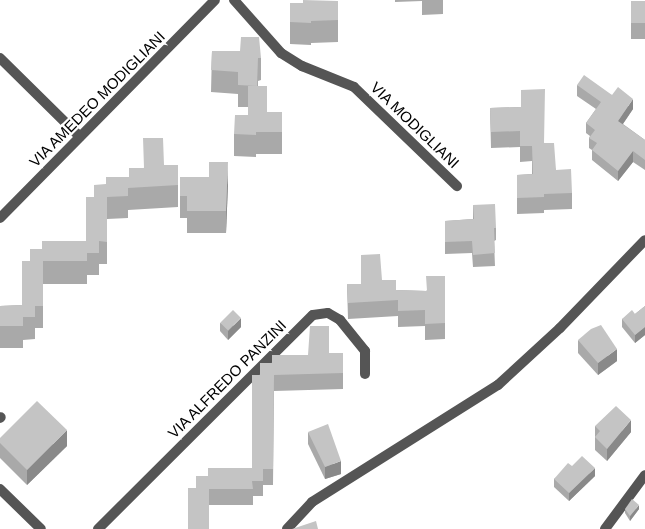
<!DOCTYPE html>
<style>
body{margin:0}
#map{position:relative;width:645px;height:529px;overflow:hidden;background:#fff;font-family:Helvetica,sans-serif}
div>[style]{position:absolute}
[style*='--x']{left:calc(var(--x)*1px);top:calc(var(--y)*1px);width:calc(var(--w)*1px);rotate:calc(var(--a)*1deg)}
.minor>*{height:10px;margin:-5px;padding:0 5px;transform-origin:5px;border-radius:5px;background:#555}
.wall>*{inset:0;background:#a9a9a9;transform-origin:0 0}
.shaded-wall>*{inset:0;background:#898989}
.building>*{inset:0;background:#c4c4c4;transform-origin:0 0}
span{translate:-50% -50%;white-space:nowrap;text-align:center;line-height:1.15;-webkit-text-stroke:4.5px #fff;paint-order:stroke}
.street-label{font-size:15px;color:#000}
</style>
<div id="map">
<div class="minor">
<i style="--x:234;--y:0;--w:71;--a:48.4"></i>
<i style="--x:281;--y:53;--w:25;--a:32"></i>
<i style="--x:302;--y:66;--w:56;--a:22"></i>
<i style="--x:354;--y:87;--w:143;--a:43.9"></i>
<i style="--x:0;--y:58;--w:112;--a:44.6"></i>
<i style="--x:0;--y:218;--w:306;--a:-45.4"></i>
<i style="--x:0;--y:418;--w:1;--a:-45"></i>
<i style="--x:0;--y:489;--w:57;--a:44.3"></i>
<i style="--x:98;--y:529;--w:303;--a:-44.9"></i>
<i style="--x:313;--y:315;--w:15;--a:-8"></i>
<i style="--x:328;--y:313;--w:14;--a:30"></i>
<i style="--x:340;--y:320;--w:40;--a:51"></i>
<i style="--x:365;--y:351;--w:23;--a:90"></i>
<i style="--x:287;--y:529;--w:37;--a:-47"></i>
<i style="--x:312;--y:502;--w:220;--a:-32.2"></i>
<i style="--x:498;--y:385;--w:84;--a:-42.6"></i>
<i style="--x:560;--y:328;--w:122;--a:-46"></i>
<i style="--x:605;--y:529;--w:67;--a:-53.5"></i>
</div>
<div class="wall">
<i style="clip-path:polygon(395px 0,443px 0,443px 14px,422px 15px,422px 1px,395px 2px)"></i>
<i style="clip-path:polygon(323px 1px,338px 1px,338px 42px,311px 43px,311px 45px,290px 44px,290px 3px,303px 3px)"></i>
<i style="left:645px;top:1px;width:38px;height:14px;rotate:90deg"></i>
<i style="clip-path:polygon(212px 51px,261px 58px,261px 80px,258px 81px,258px 86px,267px 112px,282px 112px,282px 154px,256px 154px,256px 157px,234px 156px,234px 134px,248px 115px,248px 107px,238px 107px,238px 94px,211px 92px)"></i>
<i style="clip-path:polygon(577px 85px,612px 95px,633px 109px,623px 124px,645px 140px,645px 170px,633px 162px,618px 181px,592px 160px,592px 150px,589px 148px,589px 138px,590px 136px,586px 133px,586px 123px,596px 109px,577px 96px)"></i>
<i style="clip-path:polygon(521px 90px,556px 170px,572px 193px,572px 209px,544px 210px,544px 213px,517px 214px,517px 175px,532px 174px,532px 161px,520px 162px,520px 147px,491px 148px,490px 108px,521px 107px)"></i>
<i style="clip-path:polygon(164px 165px,178px 165px,178px 207px,128px 210px,128px 218px,107px 219px,107px 264px,99px 264px,99px 275px,87px 275px,87px 284px,43px 284px,43px 328px,35px 328px,35px 339px,23px 340px,23px 348px,0 348px,0 306px,22px 305px,30px 261px,42px 249px,86px 241px,94px 197px,106px 184px,129px 177px,143px 168px)"></i>
<i style="clip-path:polygon(180px 177px,228px 184px,226px 233px,187px 233px,187px 218px,180px 218px)"></i>
<i style="clip-path:polygon(473px 205px,496px 228px,496px 240px,494px 241px,495px 266px,473px 267px,472px 253px,445px 254px,445px 221px,473px 219px)"></i>
<i style="clip-path:polygon(445px 276px,445px 339px,425px 340px,425px 326px,398px 327px,398px 316px,348px 319px,347px 284px,361px 284px,382px 280px,396px 290px,426px 291px)"></i>
<i style="clip-path:polygon(645px 306px,645px 335px,635px 343px,622px 327px,622px 319px,635px 314px)"></i>
<i style="clip-path:polygon(220px 323px,241px 327px,228px 340px,220px 331px)"></i>
<i style="clip-path:polygon(578px 340px,617px 361px,598px 375px,578px 353px)"></i>
<i style="clip-path:polygon(329px 353px,343px 353px,343px 389px,274px 391px,273px 485px,263px 485px,263px 496px,253px 496px,253px 505px,209px 505px,196px 488px,208px 476px,252px 468px,260px 375px,272px 363px,308px 355px)"></i>
<i style="clip-path:polygon(595px 426px,631px 432px,607px 461px,595px 450px)"></i>
<i style="clip-path:polygon(308px 432px,341px 474px,325px 479px,308px 444px)"></i>
<i style="clip-path:polygon(0 438px,67px 446px,27px 485px,0 458px)"></i>
<i style="clip-path:polygon(572px 466px,595px 476px,569px 501px,554px 487px,554px 479px)"></i>
<i style="clip-path:polygon(625px 509px,639px 509px,630px 521px,625px 513px)"></i>
</div>
<div class="shaded-wall">
<i style="clip-path:polygon(633px 99px,633px 109px,618px 131px,618px 121px)"></i>
<i style="clip-path:polygon(633px 151px,633px 162px,618px 181px,618px 171px)"></i>
<i style="clip-path:polygon(228px 162px,228px 184px,226px 233px,226px 211px)"></i>
<i style="clip-path:polygon(241px 318px,241px 327px,228px 340px,228px 331px)"></i>
<i style="clip-path:polygon(645px 327px,645px 335px,635px 343px,635px 335px)"></i>
<i style="clip-path:polygon(617px 349px,617px 361px,598px 375px,598px 363px)"></i>
<i style="clip-path:polygon(631px 420px,631px 432px,607px 461px,607px 449px)"></i>
<i style="clip-path:polygon(67px 430px,67px 446px,27px 485px,27px 470px)"></i>
<i style="clip-path:polygon(341px 461px,341px 474px,325px 479px,325px 467px)"></i>
<i style="clip-path:polygon(595px 468px,595px 476px,569px 501px,569px 493px)"></i>
<i style="clip-path:polygon(639px 505px,639px 509px,630px 521px,630px 516px)"></i>
</div>
<div class="building">
<i style="clip-path:polygon(303px 0,338px 1px,338px 20px,311px 21px,311px 23px,290px 22px,290px 3px,303px 3px)"></i>
<i style="left:645px;top:1px;width:22px;height:14px;rotate:90deg"></i>
<i style="clip-path:polygon(241px 37px,259px 37px,261px 58px,258px 58px,257px 86px,238px 85px,238px 72px,211px 70px,212px 51px,240px 51px)"></i>
<i style="clip-path:polygon(584px 75px,612px 95px,618px 87px,633px 99px,618px 121px,645px 140px,645px 160px,633px 151px,618px 171px,592px 150px,597px 143px,589px 138px,595px 130px,586px 123px,601px 102px,577px 85px)"></i>
<i style="clip-path:polygon(248px 86px,267px 86px,267px 112px,282px 112px,282px 132px,256px 132px,256px 135px,234px 134px,235px 115px,248px 115px)"></i>
<i style="clip-path:polygon(545px 89px,544px 143px,554px 143px,556px 170px,571px 169px,572px 193px,544px 194px,544px 197px,517px 198px,517px 175px,533px 174px,532px 146px,520px 146px,520px 131px,491px 132px,490px 108px,521px 107px,521px 90px)"></i>
<i style="clip-path:polygon(143px 138px,163px 138px,164px 165px,178px 165px,178px 185px,128px 188px,128px 196px,107px 197px,107px 242px,99px 241px,99px 253px,87px 253px,87px 261px,43px 261px,43px 306px,35px 306px,35px 317px,23px 317px,23px 326px,0 326px,0 306px,22px 305px,22px 261px,30px 261px,30px 249px,42px 249px,42px 241px,86px 241px,86px 197px,94px 197px,94px 185px,106px 184px,106px 177px,129px 177px,129px 168px,144px 168px)"></i>
<i style="clip-path:polygon(209px 162px,228px 162px,226px 211px,187px 211px,187px 196px,180px 196px,180px 177px,209px 177px)"></i>
<i style="clip-path:polygon(495px 204px,496px 228px,494px 228px,495px 253px,473px 255px,472px 241px,445px 242px,445px 221px,474px 219px,473px 205px)"></i>
<i style="clip-path:polygon(380px 254px,382px 280px,396px 280px,396px 290px,427px 291px,426px 276px,445px 276px,445px 323px,425px 324px,425px 310px,398px 311px,398px 300px,348px 303px,347px 284px,361px 284px,361px 255px)"></i>
<i style="clip-path:polygon(645px 306px,645px 327px,635px 335px,622px 319px,632px 310px,635px 314px)"></i>
<i style="left:233px;top:310px;width:11px;height:18px;rotate:45deg"></i>
<i style="clip-path:polygon(601px 325px,617px 349px,598px 363px,578px 340px,591px 329px)"></i>
<i style="clip-path:polygon(310px 326px,329px 326px,329px 353px,343px 353px,343px 373px,274px 375px,273px 469px,263px 469px,263px 481px,252px 481px,253px 489px,209px 489px,209px 529px,188px 529px,188px 488px,196px 488px,196px 476px,208px 476px,208px 468px,252px 468px,252px 375px,260px 375px,260px 363px,272px 363px,272px 355px,308px 355px)"></i>
<i style="clip-path:polygon(37px 401px,67px 430px,27px 470px,0 443px,0 438px)"></i>
<i style="clip-path:polygon(616px 406px,631px 420px,607px 449px,595px 437px,600px 431px,595px 426px)"></i>
<i style="clip-path:polygon(328px 424px,341px 461px,325px 467px,308px 432px)"></i>
<i style="clip-path:polygon(582px 456px,595px 468px,569px 493px,554px 479px,568px 463px,572px 466px)"></i>
<i style="clip-path:polygon(632px 499px,639px 505px,630px 516px,625px 509px)"></i>
<i style="clip-path:polygon(316px 521px,318px 529px,292px 529px)"></i>
</div>
<div class="street-label">
<span style="left:97px;top:99px;rotate:-45deg">VIA AMEDEO MODIGLIANI</span>
<span style="left:415px;top:125px;rotate:44deg">VIA MODIGLIANI</span>
<span style="left:227px;top:379px;rotate:-45deg">VIA ALFREDO PANZINI</span>
</div>
</div>
